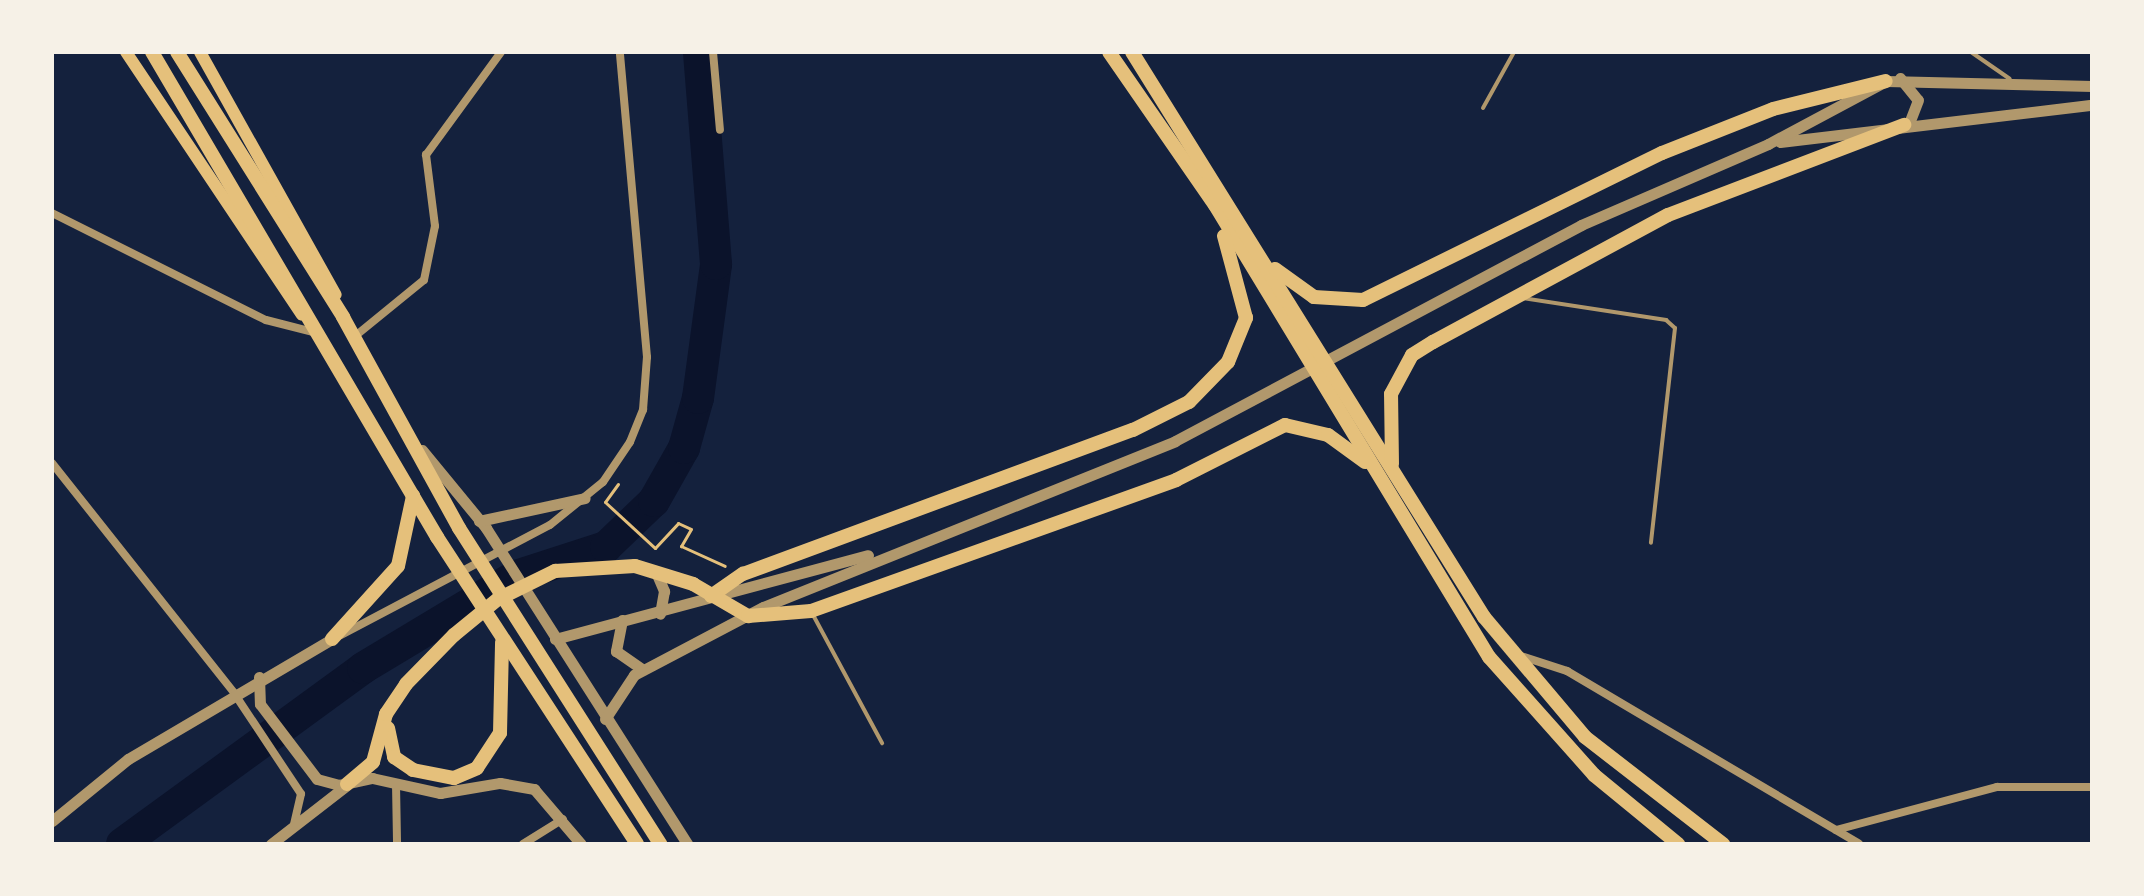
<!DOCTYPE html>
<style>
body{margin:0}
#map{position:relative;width:2144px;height:896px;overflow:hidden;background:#14213d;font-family:Raleway,sans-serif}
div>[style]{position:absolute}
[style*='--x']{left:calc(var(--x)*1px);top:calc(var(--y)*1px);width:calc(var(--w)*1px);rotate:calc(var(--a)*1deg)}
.river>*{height:32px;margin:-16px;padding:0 16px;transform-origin:16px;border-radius:16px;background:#0b132b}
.path>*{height:3px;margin:-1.5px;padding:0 1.5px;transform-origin:1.5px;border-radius:1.5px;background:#e5c07b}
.service>*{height:4px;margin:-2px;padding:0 2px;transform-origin:2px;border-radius:2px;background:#b1986c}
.minor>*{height:8px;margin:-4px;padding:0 4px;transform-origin:4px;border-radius:4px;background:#b1986c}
.tertiary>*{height:11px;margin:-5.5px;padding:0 5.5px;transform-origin:5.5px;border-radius:5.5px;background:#b1986c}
.secondary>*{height:12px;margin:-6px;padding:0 6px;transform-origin:6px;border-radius:6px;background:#e5c07b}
.trunk>*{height:14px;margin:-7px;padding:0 7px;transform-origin:7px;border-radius:7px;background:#e5c07b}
span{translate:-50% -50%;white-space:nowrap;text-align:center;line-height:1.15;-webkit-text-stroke:8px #f6f1e7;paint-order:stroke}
.frame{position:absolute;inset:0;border:54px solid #f6f1e7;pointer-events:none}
</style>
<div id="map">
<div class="river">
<i style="--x:122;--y:844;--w:298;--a:-36.1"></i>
<i style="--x:363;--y:668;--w:179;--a:-31"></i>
<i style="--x:516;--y:576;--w:95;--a:-17.9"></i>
<i style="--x:606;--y:547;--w:66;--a:-43.8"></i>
<i style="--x:654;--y:501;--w:61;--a:-60.5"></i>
<i style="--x:684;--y:448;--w:52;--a:-74.4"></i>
<i style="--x:698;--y:398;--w:135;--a:-82.3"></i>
<i style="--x:716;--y:264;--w:213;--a:-94.6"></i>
</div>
<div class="path">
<i style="--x:618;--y:484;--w:22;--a:126"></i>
<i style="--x:605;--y:502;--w:68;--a:42.6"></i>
<i style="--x:655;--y:548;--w:34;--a:-47"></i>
<i style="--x:678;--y:523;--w:14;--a:25"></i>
<i style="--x:691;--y:529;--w:20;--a:120"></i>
<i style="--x:681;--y:546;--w:48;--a:24.4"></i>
</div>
<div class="service">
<i style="--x:1971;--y:52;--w:47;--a:34.7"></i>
<i style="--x:1483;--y:108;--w:64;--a:-61"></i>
<i style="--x:1523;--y:298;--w:145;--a:8.7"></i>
<i style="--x:1666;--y:320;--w:12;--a:42"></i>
<i style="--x:1675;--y:328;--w:216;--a:96.4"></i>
<i style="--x:812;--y:613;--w:148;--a:61.7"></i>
</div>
<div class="minor">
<i style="--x:713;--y:52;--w:78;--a:84.9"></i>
<i style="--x:52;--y:213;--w:239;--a:26.6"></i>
<i style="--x:266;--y:320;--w:53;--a:14.3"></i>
<i style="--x:354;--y:337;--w:90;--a:-39.2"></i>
<i style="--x:424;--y:280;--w:55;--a:-78.5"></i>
<i style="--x:435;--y:226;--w:72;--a:-97.2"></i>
<i style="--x:426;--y:155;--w:127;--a:-53.9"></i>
<i style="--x:52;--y:463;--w:293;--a:51.6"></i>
<i style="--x:234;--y:693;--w:121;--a:56.4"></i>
<i style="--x:301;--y:794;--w:32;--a:103"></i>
<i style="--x:341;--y:635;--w:236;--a:-27.8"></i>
<i style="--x:550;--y:525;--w:68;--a:-39.1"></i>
<i style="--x:603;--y:482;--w:48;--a:-56"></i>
<i style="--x:630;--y:442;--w:35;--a:-68"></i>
<i style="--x:643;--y:410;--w:53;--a:-85.7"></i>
<i style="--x:647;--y:357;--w:306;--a:-95.1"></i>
<i style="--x:1518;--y:655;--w:52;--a:18.1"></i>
<i style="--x:1567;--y:671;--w:339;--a:30.6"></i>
<i style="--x:396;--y:784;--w:60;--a:89"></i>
<i style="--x:1836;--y:830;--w:167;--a:-15"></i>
<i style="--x:1997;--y:787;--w:95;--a:0"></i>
<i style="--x:523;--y:844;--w:47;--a:-32"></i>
</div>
<div class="tertiary">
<i style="--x:1900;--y:78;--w:28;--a:51"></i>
<i style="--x:1918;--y:100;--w:25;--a:111"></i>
<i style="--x:1780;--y:142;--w:314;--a:-6.8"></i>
<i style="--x:422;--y:450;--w:101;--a:50.6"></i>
<i style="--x:486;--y:528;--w:375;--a:57.5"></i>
<i style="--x:479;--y:521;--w:108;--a:-12.2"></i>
<i style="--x:656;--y:572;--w:21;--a:67"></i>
<i style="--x:664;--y:591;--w:23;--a:100"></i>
<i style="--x:622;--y:620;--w:32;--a:101"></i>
<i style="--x:616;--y:651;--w:32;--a:35"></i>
<i style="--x:555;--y:639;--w:324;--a:-15"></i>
<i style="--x:259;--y:677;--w:27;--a:88"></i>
<i style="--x:260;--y:704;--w:94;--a:52.8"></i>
<i style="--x:317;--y:779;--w:23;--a:15"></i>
<i style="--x:339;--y:785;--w:34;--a:-12"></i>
<i style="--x:372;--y:778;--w:70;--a:12.4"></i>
<i style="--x:440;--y:793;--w:61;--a:-9.5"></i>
<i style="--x:500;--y:783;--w:35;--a:10"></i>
<i style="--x:534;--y:789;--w:72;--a:49.5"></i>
<i style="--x:605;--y:719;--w:53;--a:-56.6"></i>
<i style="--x:634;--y:675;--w:146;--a:-27.8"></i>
<i style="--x:763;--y:607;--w:444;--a:-21.9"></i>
<i style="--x:1175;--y:441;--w:460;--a:-28"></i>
<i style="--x:1581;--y:225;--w:204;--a:-23.4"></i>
<i style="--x:1768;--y:144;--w:134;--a:-28.1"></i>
<i style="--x:1886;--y:81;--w:206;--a:1.4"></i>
<i style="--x:52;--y:821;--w:98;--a:-39.2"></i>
<i style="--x:128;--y:759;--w:237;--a:-30.5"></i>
<i style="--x:271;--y:844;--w:96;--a:-37.8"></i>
</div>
<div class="secondary">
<i style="--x:126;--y:52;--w:316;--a:56.2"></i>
<i style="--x:200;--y:52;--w:278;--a:60.8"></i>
</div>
<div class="trunk">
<i style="--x:152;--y:52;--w:563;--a:59.56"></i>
<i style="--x:437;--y:537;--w:366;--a:56.9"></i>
<i style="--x:177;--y:52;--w:313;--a:57.9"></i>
<i style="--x:343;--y:317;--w:241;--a:61.2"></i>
<i style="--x:459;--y:528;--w:375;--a:57.5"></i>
<i style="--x:1109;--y:52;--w:186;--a:55.3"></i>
<i style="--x:1215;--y:205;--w:529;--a:58.78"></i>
<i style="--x:1489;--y:657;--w:158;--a:48.3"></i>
<i style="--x:1594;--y:775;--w:109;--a:39.4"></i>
<i style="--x:1132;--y:52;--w:666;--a:58.08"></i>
<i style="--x:1484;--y:617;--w:157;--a:49.9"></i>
<i style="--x:1585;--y:737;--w:175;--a:37.8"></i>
<i style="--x:1275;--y:269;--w:48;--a:35.7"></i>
<i style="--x:1314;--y:297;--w:49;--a:3.5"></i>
<i style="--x:1363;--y:300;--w:333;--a:-26.2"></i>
<i style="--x:1662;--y:153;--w:119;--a:-21.6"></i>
<i style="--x:1773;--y:109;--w:116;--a:-13.9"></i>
<i style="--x:1392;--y:464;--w:70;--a:-90.8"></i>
<i style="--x:1391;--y:394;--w:44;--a:-61.7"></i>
<i style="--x:1412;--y:355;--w:25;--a:-32"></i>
<i style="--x:1433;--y:342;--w:267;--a:-28.4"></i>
<i style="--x:1668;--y:215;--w:253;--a:-20.9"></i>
<i style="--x:711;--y:596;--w:39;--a:-35"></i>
<i style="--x:743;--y:574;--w:416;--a:-20.3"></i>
<i style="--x:1133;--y:430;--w:63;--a:-26.6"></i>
<i style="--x:1189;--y:402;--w:56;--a:-45.7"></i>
<i style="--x:1228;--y:362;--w:48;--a:-67.8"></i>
<i style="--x:1246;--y:318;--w:85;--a:-105"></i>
<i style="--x:332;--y:639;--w:98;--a:-47.9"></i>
<i style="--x:398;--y:566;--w:72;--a:-77.9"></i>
<i style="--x:388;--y:728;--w:30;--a:78"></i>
<i style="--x:394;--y:757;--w:23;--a:34"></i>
<i style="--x:413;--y:770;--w:42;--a:11"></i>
<i style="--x:454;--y:778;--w:25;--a:-23"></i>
<i style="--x:477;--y:768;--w:42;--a:-56.7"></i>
<i style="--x:500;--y:733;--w:91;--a:-88.7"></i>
<i style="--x:347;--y:784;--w:34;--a:-40"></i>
<i style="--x:373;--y:762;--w:50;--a:-74.8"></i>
<i style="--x:386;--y:714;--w:36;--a:-56"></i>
<i style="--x:406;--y:684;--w:69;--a:-45.6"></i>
<i style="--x:454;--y:635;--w:57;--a:-39.3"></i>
<i style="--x:498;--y:599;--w:64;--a:-26.2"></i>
<i style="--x:555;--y:571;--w:80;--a:-3.6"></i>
<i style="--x:635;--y:566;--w:61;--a:17.2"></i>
<i style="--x:693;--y:584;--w:64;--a:30.2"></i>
<i style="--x:748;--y:616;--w:63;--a:-4.5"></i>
<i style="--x:811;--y:611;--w:388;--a:-19.7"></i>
<i style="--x:1176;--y:480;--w:122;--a:-26.8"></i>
<i style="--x:1285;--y:425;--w:44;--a:13.1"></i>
<i style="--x:1328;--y:435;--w:46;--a:36.1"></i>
</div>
<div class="frame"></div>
</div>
